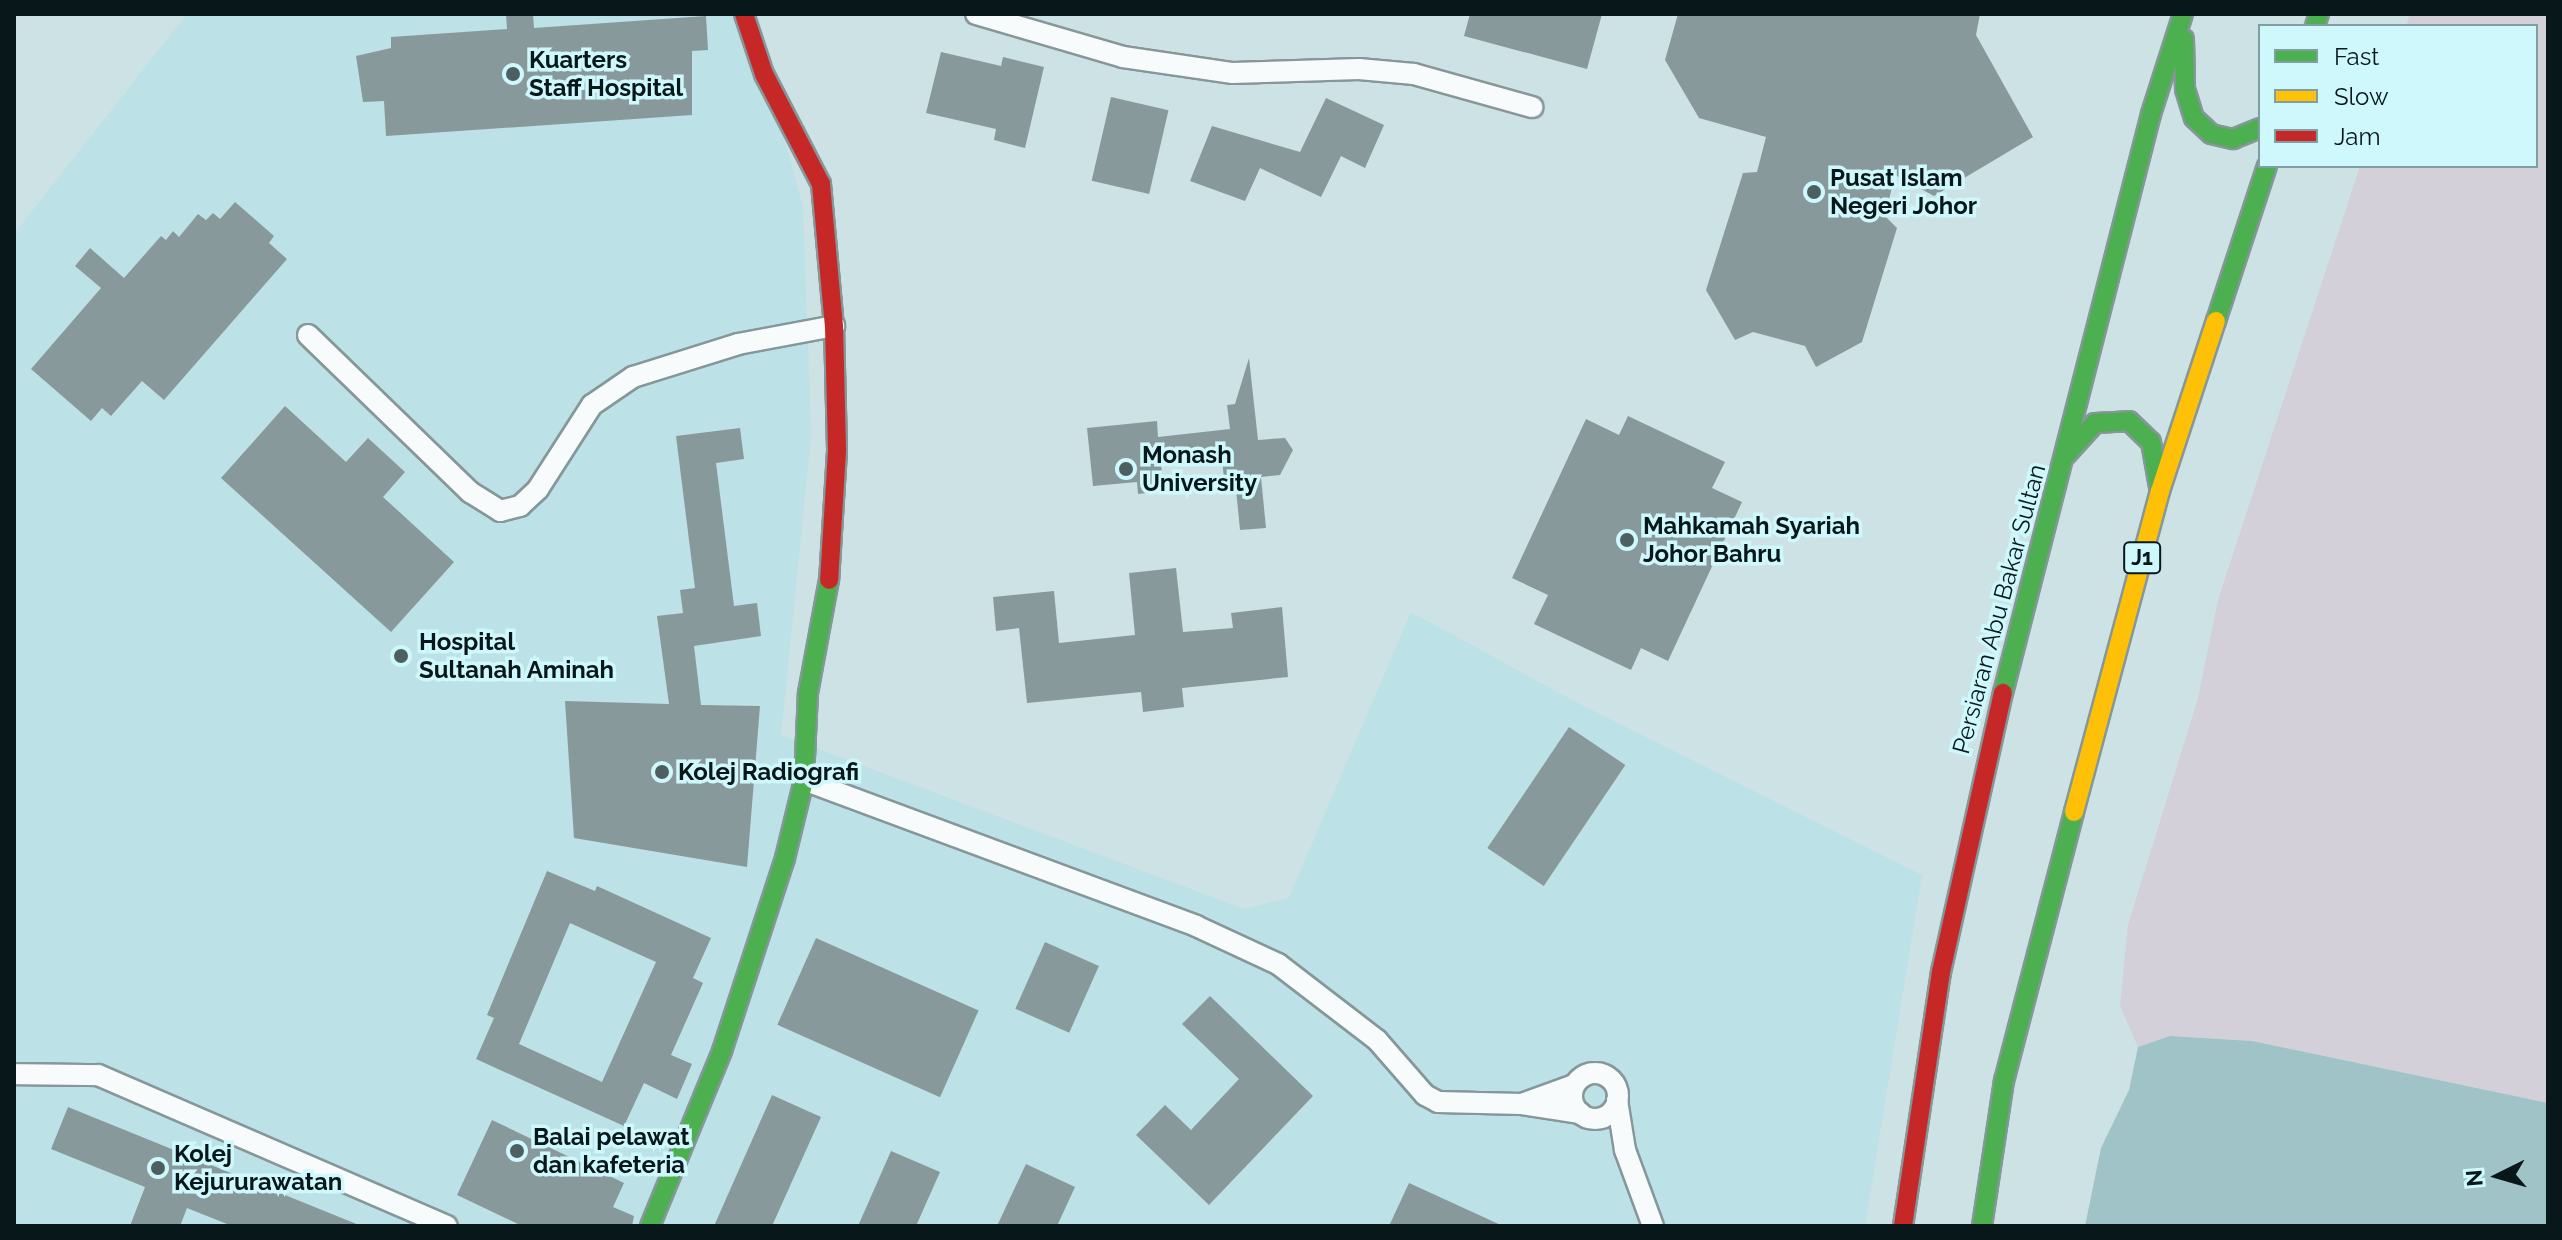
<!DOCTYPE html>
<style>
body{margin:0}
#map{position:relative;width:2562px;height:1240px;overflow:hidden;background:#cce2e4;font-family:Raleway,sans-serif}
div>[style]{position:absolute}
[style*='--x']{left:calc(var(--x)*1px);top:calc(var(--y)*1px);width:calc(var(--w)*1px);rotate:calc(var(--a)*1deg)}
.built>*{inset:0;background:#bce1e6}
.green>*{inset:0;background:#d4d0d9}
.water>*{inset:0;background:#9fc3c7}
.building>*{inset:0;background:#88999b;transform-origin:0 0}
.roads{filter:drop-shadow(2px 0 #869799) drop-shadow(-2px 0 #869799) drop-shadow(0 2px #869799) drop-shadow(0 -2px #869799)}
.street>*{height:20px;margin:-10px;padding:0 10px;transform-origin:10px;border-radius:10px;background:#f7fbfb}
.street>.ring{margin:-10px;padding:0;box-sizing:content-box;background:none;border:20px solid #f7fbfb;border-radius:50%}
.fast>*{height:18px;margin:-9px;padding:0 9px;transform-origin:9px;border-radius:9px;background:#4caf50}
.slow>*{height:18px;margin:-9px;padding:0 9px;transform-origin:9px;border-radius:9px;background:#ffc107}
.jam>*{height:18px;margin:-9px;padding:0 9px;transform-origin:9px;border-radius:9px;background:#c62828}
.dots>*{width:22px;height:22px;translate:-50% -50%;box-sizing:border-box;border:4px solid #cef8fc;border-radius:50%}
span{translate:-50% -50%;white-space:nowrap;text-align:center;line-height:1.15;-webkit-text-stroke:7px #cef8fc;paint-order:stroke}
.shield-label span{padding:2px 6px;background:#cef8fc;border:2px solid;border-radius:6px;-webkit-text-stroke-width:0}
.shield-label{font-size:22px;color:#08181a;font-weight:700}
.poi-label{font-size:24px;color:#08181a;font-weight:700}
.left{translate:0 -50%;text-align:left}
.street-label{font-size:24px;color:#08181a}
.frame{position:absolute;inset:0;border:16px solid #08181a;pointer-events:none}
.legend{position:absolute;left:2258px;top:24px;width:280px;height:144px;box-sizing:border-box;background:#cef8fc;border:2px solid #7f9ea2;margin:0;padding:10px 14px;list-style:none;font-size:24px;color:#08181a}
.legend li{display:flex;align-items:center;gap:16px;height:40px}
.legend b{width:40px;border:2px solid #7f9ea2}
.north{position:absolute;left:2458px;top:1136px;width:80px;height:80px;-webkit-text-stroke:6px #cef8fc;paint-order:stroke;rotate:265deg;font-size:22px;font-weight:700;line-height:32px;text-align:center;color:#08181a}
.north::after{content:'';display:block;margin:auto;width:28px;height:36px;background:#08181a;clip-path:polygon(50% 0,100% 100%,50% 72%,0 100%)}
</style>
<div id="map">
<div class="built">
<i style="clip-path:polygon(187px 14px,750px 14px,803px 207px,811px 435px,781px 735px,1244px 909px,1289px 898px,1411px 612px,1572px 700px,1922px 875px,1865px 1226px,14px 1226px,14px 234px)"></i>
</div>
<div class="green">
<i style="clip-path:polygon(2410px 14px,2548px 14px,2548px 1103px,2252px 1041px,2170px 1036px,2138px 1047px,2120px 1006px,2128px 925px,2198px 698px,2218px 600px,2360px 166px,2536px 166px,2536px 26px,2406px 26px)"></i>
</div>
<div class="water">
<i style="clip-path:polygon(2170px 1036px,2252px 1041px,2548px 1103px,2548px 1226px,2085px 1226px,2101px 1148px,2129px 1090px,2138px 1047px)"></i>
</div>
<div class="building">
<i style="clip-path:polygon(506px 14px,533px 14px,534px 28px,706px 16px,708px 50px,692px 51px,692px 115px,386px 136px,384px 101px,363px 102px,356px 56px,391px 48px,391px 37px,507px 29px)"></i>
<i style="clip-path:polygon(1470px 14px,1602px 14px,1587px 69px,1464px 36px)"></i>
<i style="clip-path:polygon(1678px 14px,1980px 14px,1976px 35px,2033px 137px,1934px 196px,1895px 175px,1885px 216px,1897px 228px,1862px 342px,1816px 367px,1805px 346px,1753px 332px,1735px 340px,1706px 290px,1743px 173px,1757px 172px,1766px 137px,1699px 118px,1665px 60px)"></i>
<i style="clip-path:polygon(941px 52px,1001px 66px,1003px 57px,1044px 67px,1025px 148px,994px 140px,996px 129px,926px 113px)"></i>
<i style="left:1111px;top:97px;width:59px;height:86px;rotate:13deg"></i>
<i style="clip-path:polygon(1326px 98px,1384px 125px,1365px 168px,1341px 156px,1321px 197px,1260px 168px,1245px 201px,1190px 181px,1212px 126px,1300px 152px)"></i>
<i style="clip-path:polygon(235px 202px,274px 236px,269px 243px,287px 259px,164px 400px,142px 381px,111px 416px,102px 408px,91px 421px,31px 369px,101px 288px,75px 266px,90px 248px,124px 278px,161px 236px,166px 240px,173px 231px,179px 237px,198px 214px,206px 220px,213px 213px,220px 219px)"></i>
<i style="clip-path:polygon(1249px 358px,1258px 440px,1285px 438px,1293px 450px,1280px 475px,1261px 477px,1266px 528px,1240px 530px,1235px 479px,1224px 480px,1222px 457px,1161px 464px,1164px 491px,1138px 494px,1137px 482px,1093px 486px,1087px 428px,1157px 421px,1158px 437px,1230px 429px,1227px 405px,1235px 404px)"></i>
<i style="clip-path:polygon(285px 406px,346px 462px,368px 438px,405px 472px,383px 497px,454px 562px,391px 632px,221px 478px)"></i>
<i style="clip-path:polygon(1628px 416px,1725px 462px,1712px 488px,1742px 502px,1668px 661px,1641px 648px,1631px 670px,1534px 624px,1548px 595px,1512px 578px,1586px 419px,1619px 435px)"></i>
<i style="clip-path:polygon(740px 428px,744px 459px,716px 463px,734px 606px,757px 603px,761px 636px,694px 646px,701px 705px,760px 706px,747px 867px,574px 838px,565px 701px,669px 704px,657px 616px,683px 613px,680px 590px,695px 588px,676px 436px)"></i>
<i style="clip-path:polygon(1176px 568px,1183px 632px,1233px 628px,1231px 613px,1282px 607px,1288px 677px,1182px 688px,1184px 707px,1143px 712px,1141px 692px,1027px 703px,1019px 628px,996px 631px,993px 597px,1054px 591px,1059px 643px,1135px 635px,1129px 573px)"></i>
<i style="left:1569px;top:727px;width:68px;height:146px;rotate:34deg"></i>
<i style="clip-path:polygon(evenodd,547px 871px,595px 891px,597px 886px,711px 938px,693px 978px,703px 983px,671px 1055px,692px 1064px,677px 1099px,644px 1083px,624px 1126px,476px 1059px,494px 1018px,487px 1015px,547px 871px,570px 923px,656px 962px,602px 1082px,519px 1044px,570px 923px)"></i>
<i style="left:816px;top:938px;width:178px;height:95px;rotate:24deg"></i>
<i style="left:1045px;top:942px;width:59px;height:73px;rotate:24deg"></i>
<i style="clip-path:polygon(1210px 996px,1313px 1096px,1209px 1205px,1136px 1135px,1165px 1105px,1191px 1130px,1239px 1079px,1182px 1024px)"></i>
<i style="clip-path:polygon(772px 1095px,821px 1117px,772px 1226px,714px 1226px)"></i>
<i style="clip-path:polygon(68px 1107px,359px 1225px,359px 1226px,232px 1226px,187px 1208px,180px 1226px,130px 1226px,145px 1187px,51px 1149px)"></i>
<i style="clip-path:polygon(492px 1120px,624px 1183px,613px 1207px,634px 1216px,632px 1226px,522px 1226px,457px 1195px)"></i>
<i style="clip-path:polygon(891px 1151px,940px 1172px,916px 1226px,858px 1226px)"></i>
<i style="clip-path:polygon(1026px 1164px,1075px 1187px,1057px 1226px,997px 1226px)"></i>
<i style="clip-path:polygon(1409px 1183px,1503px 1226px,1389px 1226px)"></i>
</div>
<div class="roads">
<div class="street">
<i style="--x:976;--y:14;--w:153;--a:16.3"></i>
<i style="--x:1123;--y:57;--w:111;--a:8.3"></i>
<i style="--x:1233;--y:73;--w:126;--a:-1.8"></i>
<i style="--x:1359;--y:69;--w:55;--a:5.2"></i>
<i style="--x:1414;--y:74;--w:123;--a:15.6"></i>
<i style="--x:308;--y:335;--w:226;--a:44.1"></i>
<i style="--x:470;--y:492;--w:36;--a:32"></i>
<i style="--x:500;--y:511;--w:21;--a:-14"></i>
<i style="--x:520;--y:506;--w:25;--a:-43"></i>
<i style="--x:538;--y:489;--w:100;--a:-57.3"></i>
<i style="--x:592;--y:405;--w:50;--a:-34.3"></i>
<i style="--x:633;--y:377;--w:110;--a:-17.4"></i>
<i style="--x:738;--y:344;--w:98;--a:-10.6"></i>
<i style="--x:804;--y:780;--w:418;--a:20.4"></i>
<i style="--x:1196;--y:926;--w:90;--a:24.9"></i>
<i style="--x:1278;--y:964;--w:125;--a:37.5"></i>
<i style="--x:1377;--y:1040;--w:73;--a:48.9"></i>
<i style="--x:1425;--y:1095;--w:15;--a:28"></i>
<i style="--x:1438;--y:1102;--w:84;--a:1.4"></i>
<i style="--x:1522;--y:1104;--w:59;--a:8.8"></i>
<i class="ring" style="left:1572px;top:1073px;width:26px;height:26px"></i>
<i style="--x:14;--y:1074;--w:84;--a:0.7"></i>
<i style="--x:98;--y:1075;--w:380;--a:23.4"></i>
<i style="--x:1617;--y:1100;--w:51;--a:80.9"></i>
<i style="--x:1625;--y:1150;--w:81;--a:69.8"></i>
<i style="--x:1522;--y:1104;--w:55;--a:-20.1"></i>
</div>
<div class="fast">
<i style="--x:2315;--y:26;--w:13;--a:-72"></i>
<i style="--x:2184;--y:39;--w:50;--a:88.9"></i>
<i style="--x:2185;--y:89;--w:30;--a:73"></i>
<i style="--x:2194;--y:118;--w:23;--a:43"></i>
<i style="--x:2211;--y:134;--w:23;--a:13"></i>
<i style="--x:2233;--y:139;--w:29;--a:-22"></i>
<i style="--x:2216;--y:321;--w:163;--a:-71.8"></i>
<i style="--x:2066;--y:455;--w:43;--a:-47.8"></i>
<i style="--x:2095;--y:423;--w:34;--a:-3"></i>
<i style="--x:2129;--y:421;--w:30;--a:44"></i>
<i style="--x:2151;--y:442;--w:46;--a:79.9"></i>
<i style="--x:2003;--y:693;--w:598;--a:-75.66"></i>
<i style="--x:2151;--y:114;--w:105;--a:-72.3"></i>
<i style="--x:650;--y:1226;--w:189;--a:-67.6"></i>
<i style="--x:722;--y:1051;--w:203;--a:-71.9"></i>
<i style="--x:785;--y:858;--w:80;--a:-76.3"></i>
<i style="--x:804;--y:780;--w:87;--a:-87.4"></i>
<i style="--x:808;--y:693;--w:115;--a:-79.5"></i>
<i style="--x:1982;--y:1226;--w:147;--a:-81.4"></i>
<i style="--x:2004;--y:1081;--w:278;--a:-75.4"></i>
</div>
<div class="slow">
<i style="--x:2074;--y:812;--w:332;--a:-75"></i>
<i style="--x:2160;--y:491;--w:179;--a:-71.8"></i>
</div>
<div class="jam">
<i style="--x:744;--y:14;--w:63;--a:71.6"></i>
<i style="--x:764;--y:74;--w:124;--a:62.6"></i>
<i style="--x:821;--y:184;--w:143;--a:84.8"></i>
<i style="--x:834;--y:326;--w:125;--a:88.6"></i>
<i style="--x:837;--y:451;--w:129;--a:93.5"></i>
<i style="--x:1903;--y:1226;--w:257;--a:-81.5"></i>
<i style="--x:1941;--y:972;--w:286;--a:-77.5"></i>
</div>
</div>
<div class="dots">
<i style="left:513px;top:74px;background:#4d5f61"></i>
<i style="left:1814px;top:192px;background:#4d5f61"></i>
<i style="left:1126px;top:469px;background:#4d5f61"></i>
<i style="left:1627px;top:540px;background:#4d5f61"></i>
<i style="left:401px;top:656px;background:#4d5f61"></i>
<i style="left:662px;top:772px;background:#4d5f61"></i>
<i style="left:517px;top:1151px;background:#4d5f61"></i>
<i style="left:158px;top:1168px;background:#4d5f61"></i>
</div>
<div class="shield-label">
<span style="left:2142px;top:558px">J1</span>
</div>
<div class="poi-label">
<span class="left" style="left:529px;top:74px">Kuarters<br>Staff Hospital</span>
<span class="left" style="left:1830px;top:192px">Pusat Islam<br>Negeri Johor</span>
<span class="left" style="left:1142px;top:469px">Monash<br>University</span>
<span class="left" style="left:1643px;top:540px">Mahkamah Syariah<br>Johor Bahru</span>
<span class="left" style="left:419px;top:656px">Hospital<br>Sultanah Aminah</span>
<span class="left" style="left:678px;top:772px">Kolej Radiografi</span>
<span class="left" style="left:533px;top:1151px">Balai pelawat<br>dan kafeteria</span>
<span class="left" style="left:174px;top:1168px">Kolej<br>Kejururawatan</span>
</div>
<div class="street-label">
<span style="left:1999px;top:609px;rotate:-75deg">Persiaran Abu Bakar Sultan</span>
</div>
<div class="frame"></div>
<ul class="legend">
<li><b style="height:10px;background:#4caf50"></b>Fast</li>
<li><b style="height:10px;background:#ffc107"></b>Slow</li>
<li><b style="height:10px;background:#c62828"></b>Jam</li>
</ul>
<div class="north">N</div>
</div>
